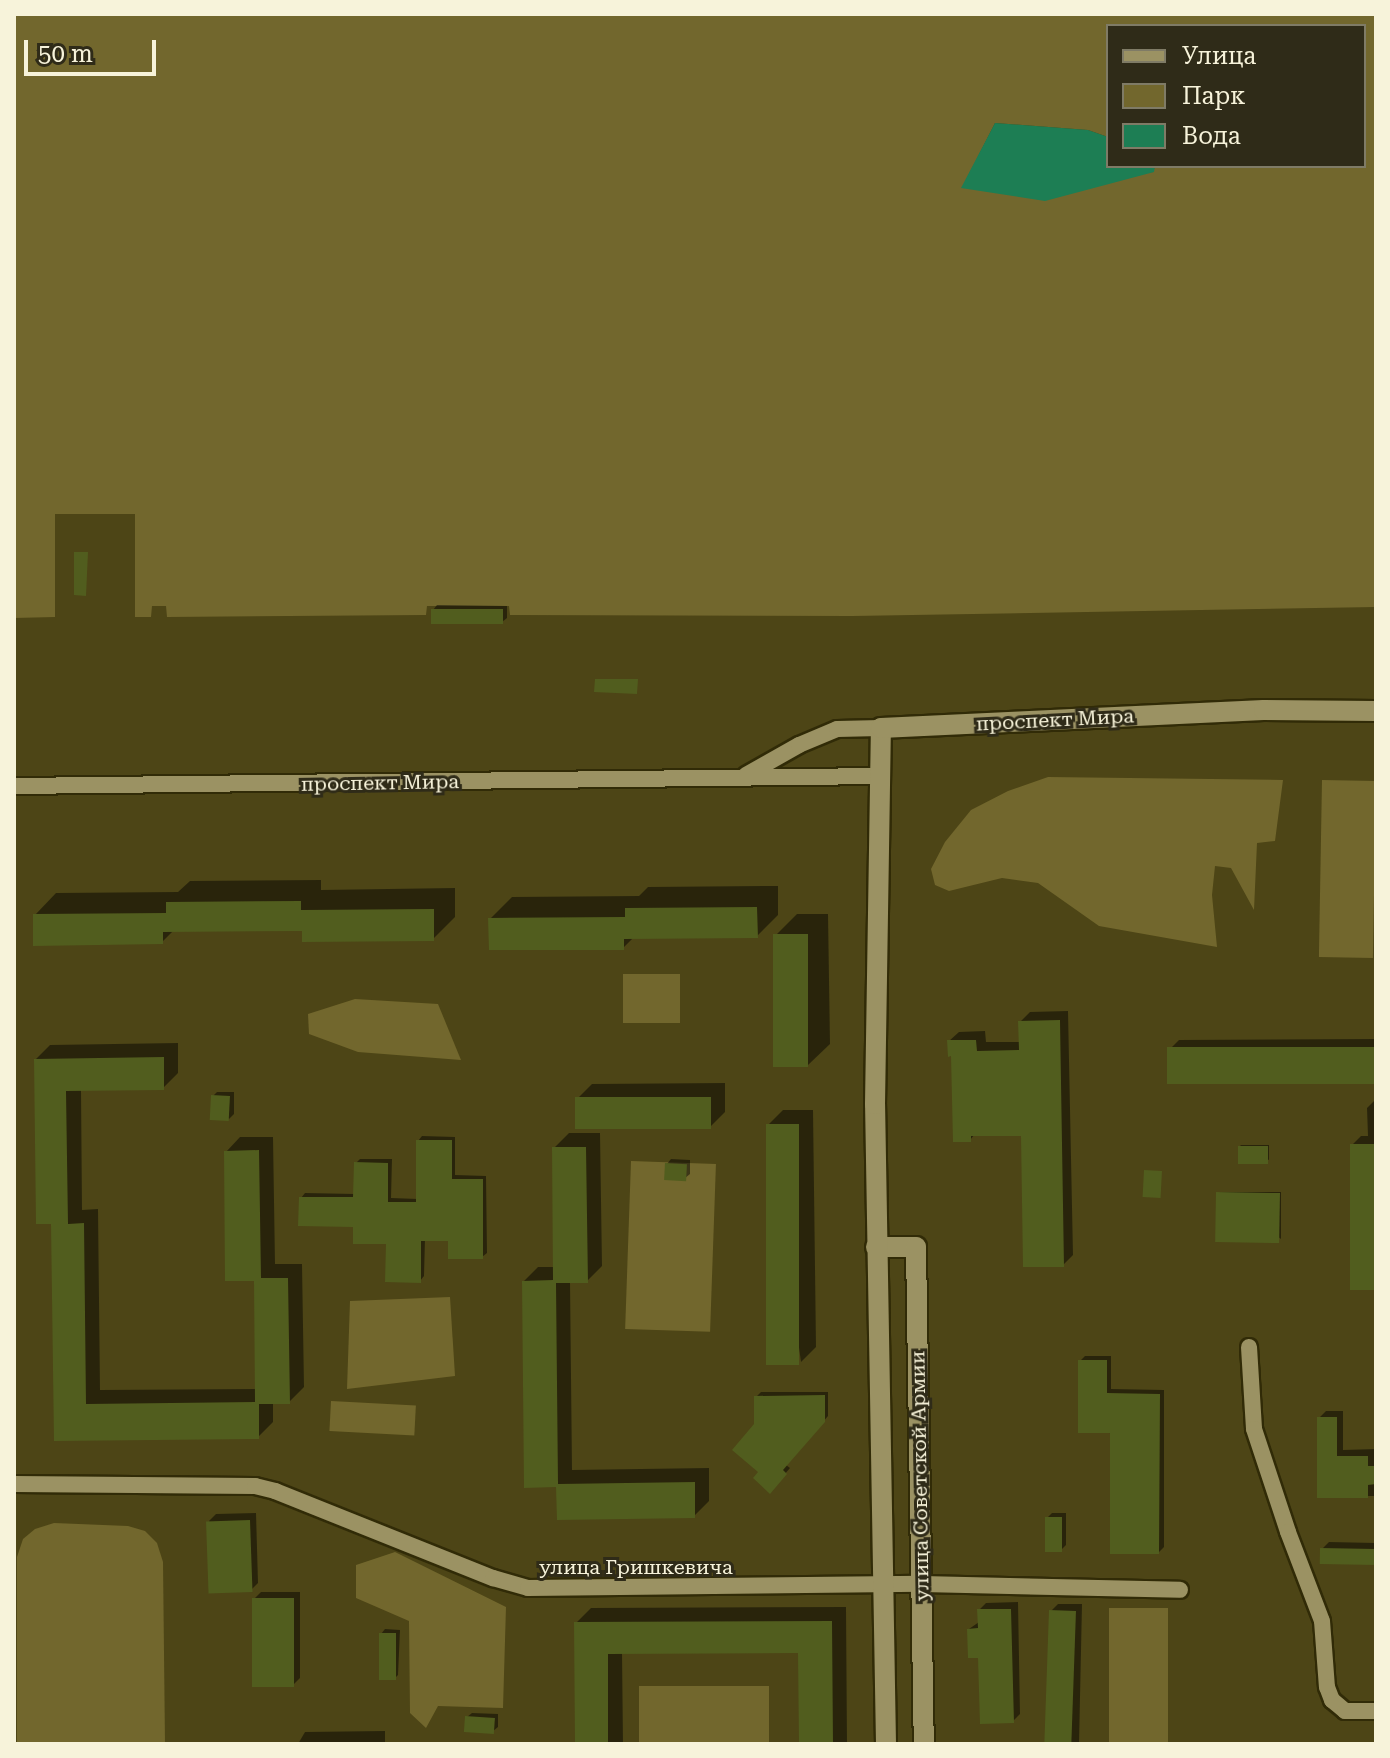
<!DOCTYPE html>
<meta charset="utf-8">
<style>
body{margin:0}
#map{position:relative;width:1390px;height:1758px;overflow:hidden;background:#4d4516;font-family:"Roboto Serif",serif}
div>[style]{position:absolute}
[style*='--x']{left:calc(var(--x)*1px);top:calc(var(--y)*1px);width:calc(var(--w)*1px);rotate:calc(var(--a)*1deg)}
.green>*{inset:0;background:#72672d;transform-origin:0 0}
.water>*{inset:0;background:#1d7e54}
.shadow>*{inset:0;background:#0007}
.building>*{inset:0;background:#515d1e;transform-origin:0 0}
.roads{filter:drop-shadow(2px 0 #312b07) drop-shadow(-2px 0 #312b07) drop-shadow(0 2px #312b07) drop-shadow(0 -2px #312b07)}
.minor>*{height:16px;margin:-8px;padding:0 8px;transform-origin:8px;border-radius:8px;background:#9b9263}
.tertiary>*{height:20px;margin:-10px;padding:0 10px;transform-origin:10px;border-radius:10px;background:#9b9263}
span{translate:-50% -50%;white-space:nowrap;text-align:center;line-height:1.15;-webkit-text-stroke:6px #2f2b18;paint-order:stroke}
.street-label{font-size:20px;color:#f7f3da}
.frame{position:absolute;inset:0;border:16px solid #f7f3da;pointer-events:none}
.legend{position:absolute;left:1106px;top:24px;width:260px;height:144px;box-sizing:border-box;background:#2f2b18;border:2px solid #7f7b66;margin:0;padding:10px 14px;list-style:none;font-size:24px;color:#f7f3da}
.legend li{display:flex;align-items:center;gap:16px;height:40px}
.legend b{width:40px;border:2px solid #7f7b66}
.scale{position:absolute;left:24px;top:40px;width:132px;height:36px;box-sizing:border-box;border:4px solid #f7f3da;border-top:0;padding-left:10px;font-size:24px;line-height:28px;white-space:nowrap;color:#f7f3da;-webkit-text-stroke:6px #2f2b18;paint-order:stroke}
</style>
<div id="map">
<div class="green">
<i style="clip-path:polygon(evenodd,14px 14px,1376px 14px,1376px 607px,852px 616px,510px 615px,509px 606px,427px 606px,426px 615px,167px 617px,166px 606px,152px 606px,151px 617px,135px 617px,135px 514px,55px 514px,55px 617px,14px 618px,14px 14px,1108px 26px,1364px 26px,1364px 166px,1155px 166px,1153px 172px,962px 188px,995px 123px,1088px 130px,1108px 137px,1108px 26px)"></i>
<i style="clip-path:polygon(1048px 777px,1283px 780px,1275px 841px,1257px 843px,1254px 910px,1231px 868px,1215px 866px,1212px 895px,1217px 947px,1099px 926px,1038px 883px,1002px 878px,949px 891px,935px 885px,931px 869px,945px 842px,971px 810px,1008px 791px)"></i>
<i style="left:1322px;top:780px;width:54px;height:177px;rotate:1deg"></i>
<i style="left:623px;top:974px;width:57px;height:49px"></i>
<i style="clip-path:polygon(355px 999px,438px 1004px,461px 1060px,358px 1052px,309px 1034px,308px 1014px)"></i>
<i style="left:631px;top:1161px;width:85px;height:168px;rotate:2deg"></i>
<i style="clip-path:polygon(450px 1297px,455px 1376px,347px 1389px,350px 1301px)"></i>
<i style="left:331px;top:1401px;width:85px;height:30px;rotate:3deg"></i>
<i style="clip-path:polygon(54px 1523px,128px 1526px,145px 1531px,157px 1543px,163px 1562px,165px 1744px,17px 1744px,17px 1557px,23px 1539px,35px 1529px)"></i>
<i style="clip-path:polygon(395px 1552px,506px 1607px,503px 1708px,438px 1706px,426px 1728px,410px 1713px,409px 1621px,356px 1598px,356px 1565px)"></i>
<i style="left:1109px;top:1608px;width:59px;height:136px"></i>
<i style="left:639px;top:1686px;width:130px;height:58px"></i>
</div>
<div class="water">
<i style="clip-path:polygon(995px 123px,1088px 130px,1108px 137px,1108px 166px,1155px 166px,1154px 172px,1045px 201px,961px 188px)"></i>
</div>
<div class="shadow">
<i style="clip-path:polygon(437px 605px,507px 606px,507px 618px,502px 622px,433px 610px)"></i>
<i style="clip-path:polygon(321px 880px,321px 890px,455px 888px,455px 917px,433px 939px,304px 929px,174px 930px,162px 942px,35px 915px,56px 893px,178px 892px,190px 881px)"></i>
<i style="clip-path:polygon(778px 886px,778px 915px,757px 936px,634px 937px,623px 948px,490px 919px,512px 897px,639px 896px,648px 887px)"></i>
<i style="clip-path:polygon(797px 914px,828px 914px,830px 1044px,808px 1065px,775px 936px)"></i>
<i style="clip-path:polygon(1068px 1011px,1073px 1255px,1063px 1265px,1023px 1134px,975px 1134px,970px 1140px,949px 1041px,959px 1032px,985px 1031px,986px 1042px,1021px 1042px,1020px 1022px,1030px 1012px)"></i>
<i style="clip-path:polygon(1376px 1039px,1376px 1083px,1169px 1050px,1179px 1040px)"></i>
<i style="clip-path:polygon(178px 1043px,178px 1073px,163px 1088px,81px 1089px,82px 1210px,98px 1209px,100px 1390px,257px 1389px,256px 1279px,226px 1152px,240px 1137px,273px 1137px,275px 1264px,302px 1264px,304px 1387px,289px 1402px,273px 1402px,273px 1422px,258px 1437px,56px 1439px,53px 1222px,36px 1059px,50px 1045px)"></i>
<i style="clip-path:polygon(725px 1083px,725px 1112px,710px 1127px,577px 1099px,592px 1084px)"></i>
<i style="clip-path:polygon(217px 1092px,234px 1092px,234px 1114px,229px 1119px,213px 1096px)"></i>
<i style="clip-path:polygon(1376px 1099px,1376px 1288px,1352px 1145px,1361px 1136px,1368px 1136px,1367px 1108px)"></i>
<i style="clip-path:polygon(783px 1110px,813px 1110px,816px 1347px,801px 1362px,768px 1125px)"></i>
<i style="clip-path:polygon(569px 1133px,600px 1133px,602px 1266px,587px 1281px,570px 1281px,572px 1470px,709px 1468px,709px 1501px,694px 1516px,558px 1485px,526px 1486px,524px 1281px,538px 1267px,555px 1267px,554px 1148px)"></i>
<i style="clip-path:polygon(422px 1136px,455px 1137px,455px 1175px,486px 1176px,487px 1253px,482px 1257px,450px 1239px,425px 1239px,424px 1276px,420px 1281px,388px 1242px,301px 1198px,305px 1193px,355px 1194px,356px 1163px,360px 1159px,392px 1159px,391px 1198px,418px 1199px,418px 1141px)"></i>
<i style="clip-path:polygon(1241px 1145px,1269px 1145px,1269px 1160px,1240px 1146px)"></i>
<i style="clip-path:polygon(671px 1159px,690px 1160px,690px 1174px,685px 1178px,667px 1164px)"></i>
<i style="clip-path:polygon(1220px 1192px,1281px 1192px,1281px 1239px,1218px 1193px)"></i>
<i style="clip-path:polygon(1085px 1356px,1111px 1356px,1111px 1389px,1164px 1390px,1164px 1547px,1159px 1552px,1080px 1361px)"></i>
<i style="clip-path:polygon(761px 1392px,828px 1392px,828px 1416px,786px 1465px,790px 1468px,770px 1491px,756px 1424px,756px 1397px)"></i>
<i style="clip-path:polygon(1326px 1411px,1343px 1411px,1343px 1450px,1376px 1449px,1376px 1496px,1319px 1496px,1319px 1418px)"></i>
<i style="clip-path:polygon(256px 1513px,258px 1583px,251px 1590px,209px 1521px,216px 1514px)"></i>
<i style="clip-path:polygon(1052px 1513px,1066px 1513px,1066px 1545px,1061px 1550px,1047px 1518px)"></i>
<i style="clip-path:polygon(1329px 1542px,1376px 1543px,1376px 1563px,1322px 1549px)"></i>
<i style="clip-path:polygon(261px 1592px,300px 1592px,300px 1678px,293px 1685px,254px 1599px)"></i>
<i style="clip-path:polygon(1018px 1602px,1020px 1714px,1013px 1721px,969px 1629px,979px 1622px,979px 1610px,986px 1603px)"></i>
<i style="clip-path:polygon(1058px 1604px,1082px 1604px,1079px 1744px,1050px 1744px,1051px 1611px)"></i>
<i style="clip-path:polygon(846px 1607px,847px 1744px,801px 1744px,800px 1651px,622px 1652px,623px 1744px,577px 1744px,576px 1623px,591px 1608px)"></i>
<i style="clip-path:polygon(385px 1629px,400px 1630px,398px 1675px,394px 1679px,381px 1634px)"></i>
<i style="clip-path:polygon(472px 1713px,498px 1714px,498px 1727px,493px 1731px,467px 1717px)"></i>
<i style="clip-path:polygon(385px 1731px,385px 1744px,298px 1744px,305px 1732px)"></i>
</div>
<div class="building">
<i style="clip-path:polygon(74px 552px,88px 552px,86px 596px,74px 595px)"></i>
<i style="left:431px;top:609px;width:72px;height:15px"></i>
<i style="clip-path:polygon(595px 679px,638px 679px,637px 694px,594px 692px)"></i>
<i style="clip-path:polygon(301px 901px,301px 910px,434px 909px,434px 941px,302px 942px,302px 931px,163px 932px,163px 944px,33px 946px,33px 914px,166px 913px,166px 902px)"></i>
<i style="clip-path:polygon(757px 907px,758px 938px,624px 939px,624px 950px,489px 950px,488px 918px,625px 917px,625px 908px)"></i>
<i style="left:808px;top:934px;width:133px;height:35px;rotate:90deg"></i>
<i style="clip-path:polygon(1060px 1020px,1064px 1267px,1023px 1267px,1021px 1136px,971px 1136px,971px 1142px,953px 1142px,951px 1056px,948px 1057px,947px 1040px,976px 1040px,977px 1051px,1019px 1050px,1018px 1021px)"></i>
<i style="left:1376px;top:1047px;width:37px;height:209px;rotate:90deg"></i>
<i style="clip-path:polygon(164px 1057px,164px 1090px,66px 1091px,68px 1224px,84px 1223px,86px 1404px,255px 1402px,254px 1281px,225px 1281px,224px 1151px,259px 1150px,261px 1278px,288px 1278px,290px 1404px,259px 1404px,259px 1439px,54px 1441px,51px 1224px,36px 1224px,34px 1059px)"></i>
<i style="left:211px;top:1095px;width:19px;height:25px;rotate:3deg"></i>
<i style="left:711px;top:1097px;width:32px;height:136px;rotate:90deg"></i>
<i style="left:766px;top:1124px;width:33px;height:241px"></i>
<i style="clip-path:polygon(416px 1140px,452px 1140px,452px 1179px,483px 1179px,483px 1259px,448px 1259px,448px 1241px,421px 1241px,421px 1283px,385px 1282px,386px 1244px,353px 1244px,353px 1227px,298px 1226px,299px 1197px,353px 1197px,354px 1162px,388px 1163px,388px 1202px,416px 1202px)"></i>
<i style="left:1350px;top:1144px;width:26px;height:146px"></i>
<i style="left:1238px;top:1146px;width:30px;height:18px"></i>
<i style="clip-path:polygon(552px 1147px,586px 1147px,588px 1283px,556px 1283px,558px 1484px,695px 1482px,695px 1518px,557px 1520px,556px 1487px,524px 1488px,522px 1281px,553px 1280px)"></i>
<i style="left:665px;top:1163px;width:22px;height:17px;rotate:3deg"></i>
<i style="left:1144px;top:1170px;width:18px;height:27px;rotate:3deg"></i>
<i style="left:1216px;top:1192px;width:64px;height:50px;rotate:1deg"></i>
<i style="clip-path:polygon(1078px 1360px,1107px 1360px,1107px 1393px,1160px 1394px,1159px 1554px,1110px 1554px,1110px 1433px,1078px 1433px)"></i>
<i style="clip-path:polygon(825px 1395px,825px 1422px,783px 1470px,787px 1474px,770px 1494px,753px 1478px,758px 1472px,732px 1450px,754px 1424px,754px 1396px)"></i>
<i style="clip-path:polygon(1317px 1417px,1337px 1417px,1337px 1456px,1368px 1456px,1368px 1466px,1376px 1466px,1376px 1484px,1368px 1485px,1368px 1498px,1317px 1498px)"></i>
<i style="left:1045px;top:1517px;width:17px;height:35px"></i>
<i style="left:250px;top:1520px;width:72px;height:44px;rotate:88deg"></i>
<i style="left:1320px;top:1548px;width:56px;height:16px;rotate:1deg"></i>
<i style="left:252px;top:1598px;width:42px;height:89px"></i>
<i style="clip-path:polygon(977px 1609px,1011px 1609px,1014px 1723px,980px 1724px,978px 1658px,968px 1658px,967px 1629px,978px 1628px)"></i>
<i style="left:1049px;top:1610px;width:27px;height:134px;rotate:2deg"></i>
<i style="clip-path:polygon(832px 1621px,833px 1744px,799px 1744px,798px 1653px,608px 1654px,608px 1744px,575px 1744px,574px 1622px)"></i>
<i style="left:379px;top:1633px;width:17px;height:47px"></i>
<i style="left:465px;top:1716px;width:30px;height:16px;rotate:4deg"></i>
</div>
<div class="roads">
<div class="minor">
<i style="--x:746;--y:775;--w:61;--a:-29.5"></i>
<i style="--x:799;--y:745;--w:41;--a:-22.8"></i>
<i style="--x:837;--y:729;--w:44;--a:-1.3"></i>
<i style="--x:14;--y:786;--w:866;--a:-0.66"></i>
<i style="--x:1249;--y:1347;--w:82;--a:86.5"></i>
<i style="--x:1254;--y:1429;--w:108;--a:71.7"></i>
<i style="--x:1288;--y:1532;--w:95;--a:69.1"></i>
<i style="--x:1322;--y:1621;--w:66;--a:85.7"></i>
<i style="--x:1327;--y:1687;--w:14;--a:69"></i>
<i style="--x:1332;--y:1700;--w:17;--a:40"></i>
<i style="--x:1345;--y:1711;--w:31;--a:0"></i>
<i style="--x:14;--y:1484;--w:241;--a:0.5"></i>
<i style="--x:255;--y:1486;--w:21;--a:14"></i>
<i style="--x:275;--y:1491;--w:235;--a:21.8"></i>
<i style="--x:493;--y:1578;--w:36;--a:16"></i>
<i style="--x:528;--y:1588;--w:394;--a:-0.6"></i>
<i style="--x:922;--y:1584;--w:258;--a:1.3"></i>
</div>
<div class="tertiary">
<i style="--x:876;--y:1247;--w:40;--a:0"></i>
<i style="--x:916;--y:1247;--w:497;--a:89.1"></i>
<i style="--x:886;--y:1744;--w:640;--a:-90.98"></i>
<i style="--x:875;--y:1104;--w:376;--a:-89.1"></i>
<i style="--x:881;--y:728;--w:383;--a:-2.7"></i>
<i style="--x:1264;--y:710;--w:112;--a:0.5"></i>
</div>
</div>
<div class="street-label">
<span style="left:1055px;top:720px;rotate:-3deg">проспект Мира</span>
<span style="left:380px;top:783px;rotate:-1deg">проспект Мира</span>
<span style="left:920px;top:1476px;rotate:-91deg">улица Советской Армии</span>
<span style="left:636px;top:1567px">улица Гришкевича</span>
</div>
<div class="frame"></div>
<ul class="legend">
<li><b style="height:10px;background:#9b9263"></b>Улица</li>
<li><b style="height:22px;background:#72672d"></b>Парк</li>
<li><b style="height:22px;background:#1d7e54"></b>Вода</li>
</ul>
<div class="scale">50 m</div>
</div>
